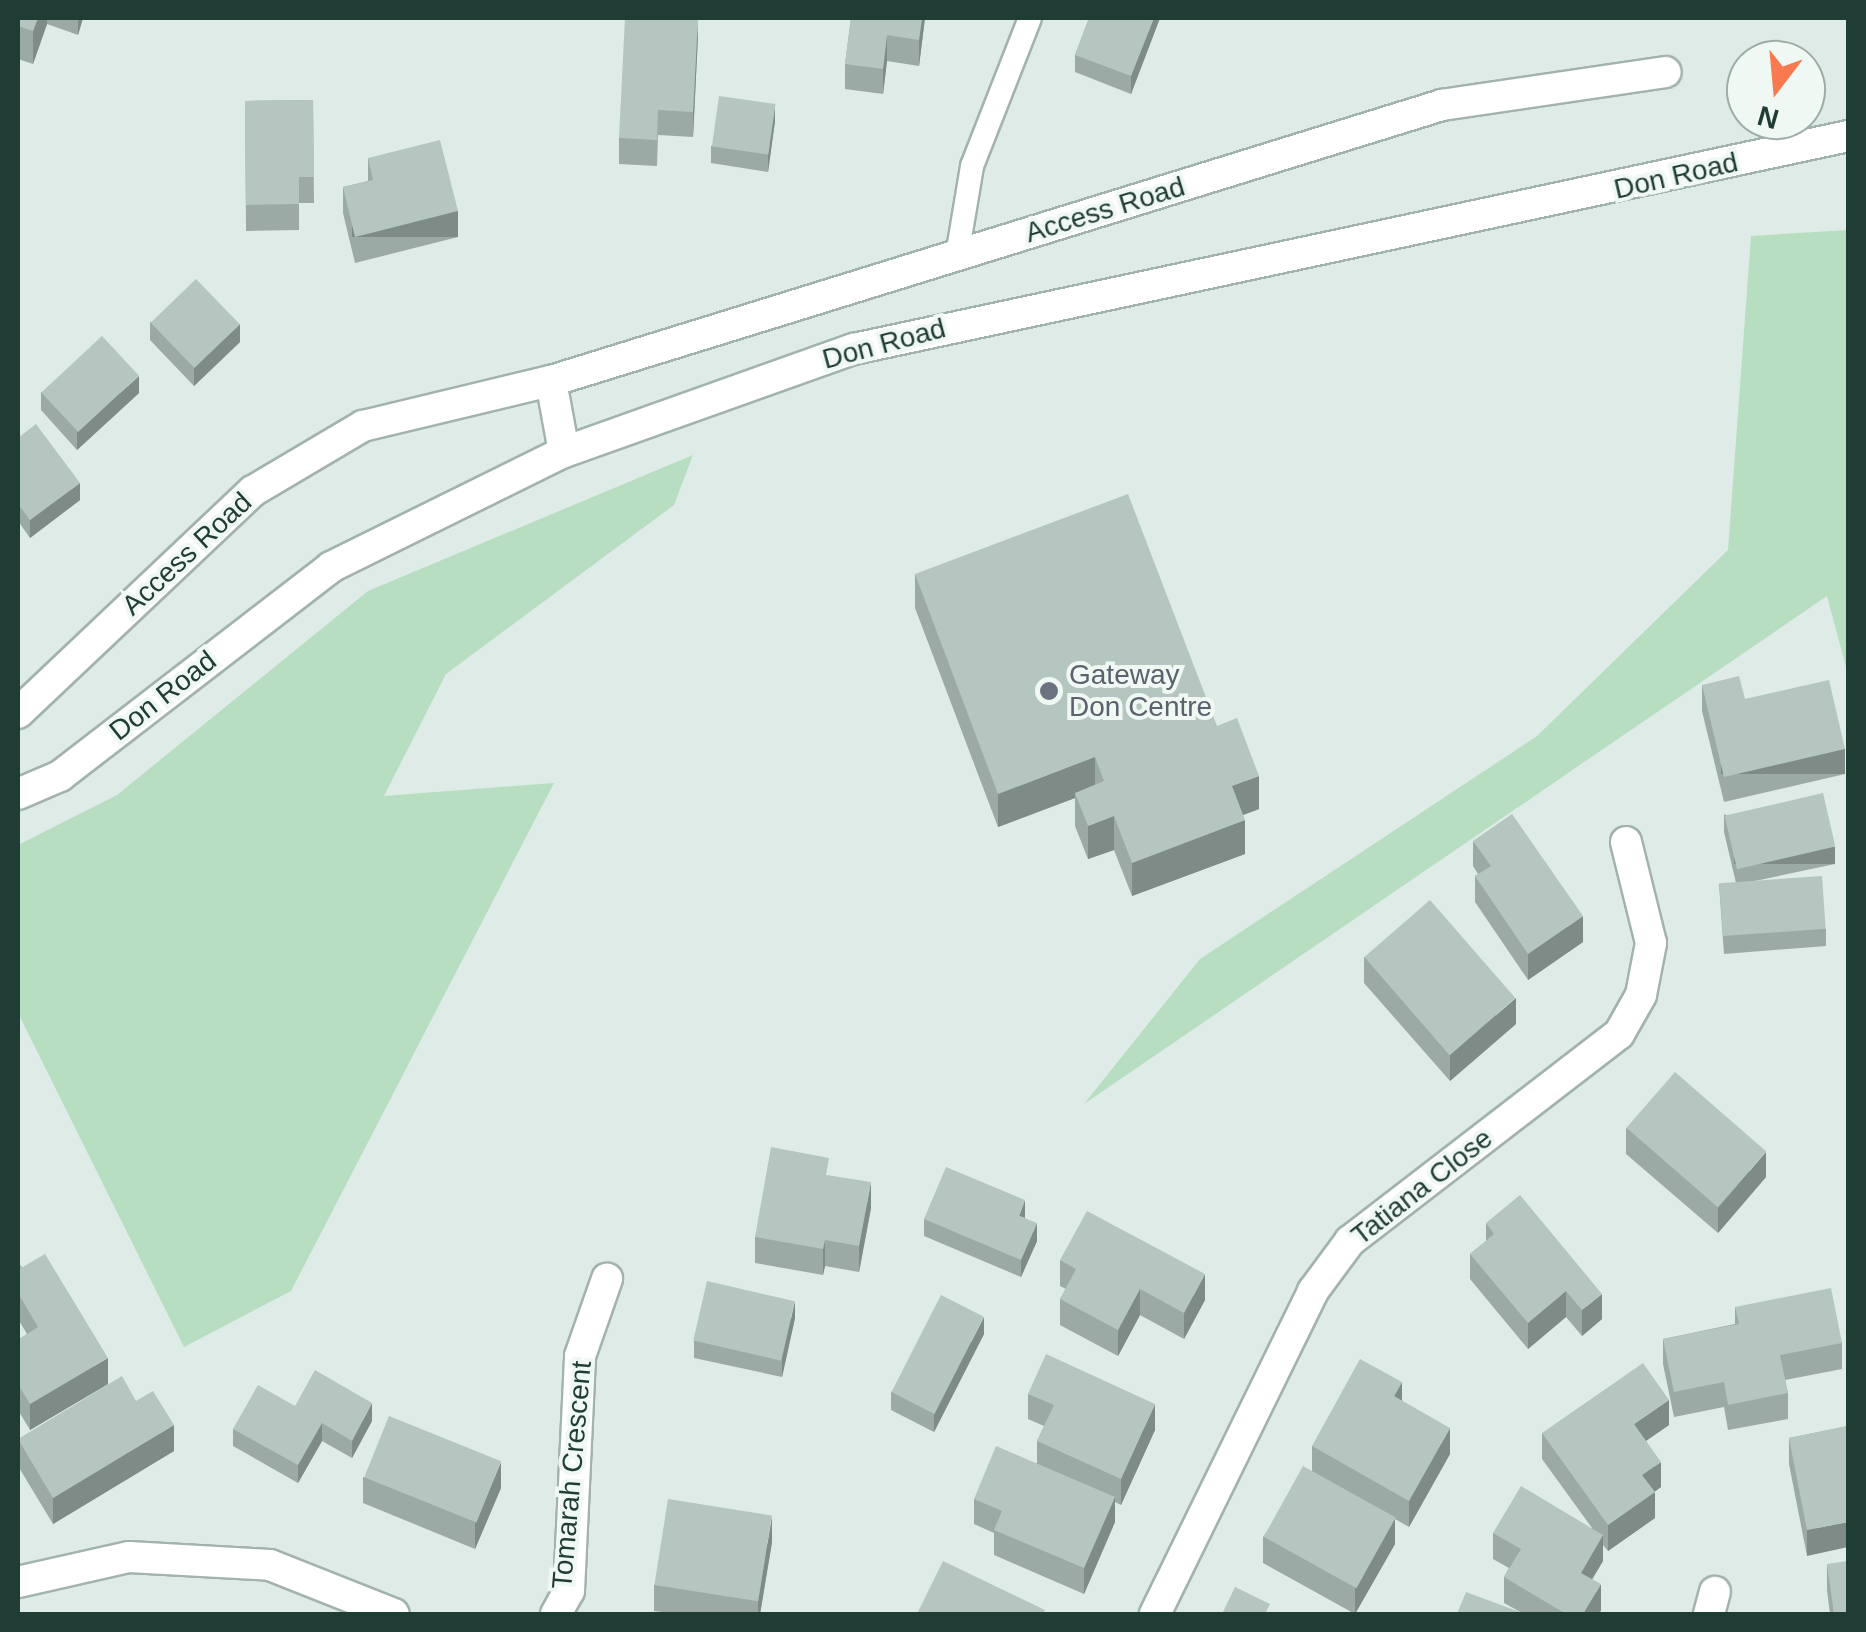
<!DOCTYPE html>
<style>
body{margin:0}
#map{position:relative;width:1866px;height:1632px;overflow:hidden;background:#dfebe6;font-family:Helvetica,sans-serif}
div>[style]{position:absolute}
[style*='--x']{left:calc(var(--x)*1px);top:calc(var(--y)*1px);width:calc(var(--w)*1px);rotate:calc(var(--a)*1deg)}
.green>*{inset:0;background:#b7dec1}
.roads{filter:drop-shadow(2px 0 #a2b3ad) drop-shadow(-2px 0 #a2b3ad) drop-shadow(0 2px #a2b3ad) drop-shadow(0 -2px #a2b3ad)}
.lane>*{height:22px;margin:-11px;padding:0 11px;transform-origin:11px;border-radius:11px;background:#fff}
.street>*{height:30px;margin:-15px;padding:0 15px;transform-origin:15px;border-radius:15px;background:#fff}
.secondary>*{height:30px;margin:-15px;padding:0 15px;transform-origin:15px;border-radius:15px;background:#fff}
.wall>*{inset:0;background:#9baaa4}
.shaded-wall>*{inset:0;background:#7e8b86;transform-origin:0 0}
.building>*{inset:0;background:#b4c6bf;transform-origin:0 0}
.dots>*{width:28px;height:28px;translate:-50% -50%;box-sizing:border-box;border:5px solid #f0f8f4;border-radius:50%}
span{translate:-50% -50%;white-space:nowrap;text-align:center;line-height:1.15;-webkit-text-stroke:8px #f0f8f4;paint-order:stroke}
.street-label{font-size:28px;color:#1f3c35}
.worship-label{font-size:28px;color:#5b616d}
.left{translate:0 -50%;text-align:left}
.frame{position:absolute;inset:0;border:20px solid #1f3c35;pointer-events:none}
.north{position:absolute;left:1726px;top:40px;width:100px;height:100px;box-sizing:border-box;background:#f0f8f4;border:2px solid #9cada8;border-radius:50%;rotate:196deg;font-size:28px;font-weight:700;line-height:40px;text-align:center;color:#1f3c35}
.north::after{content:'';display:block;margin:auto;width:35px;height:45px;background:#fa7a4f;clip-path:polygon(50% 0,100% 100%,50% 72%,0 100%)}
</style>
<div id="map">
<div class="green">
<i style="clip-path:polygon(1848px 230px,1848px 675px,1827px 596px,1084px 1104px,1200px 959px,1537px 736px,1728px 550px,1751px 236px)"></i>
<i style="clip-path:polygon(693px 455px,674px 505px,446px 674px,384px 796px,554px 783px,291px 1291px,184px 1347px,18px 1013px,18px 845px,117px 795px,368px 591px)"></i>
</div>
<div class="roads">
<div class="lane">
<i style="--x:957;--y:256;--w:91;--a:-80.5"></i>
<i style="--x:972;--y:166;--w:159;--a:-68.6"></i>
</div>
<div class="street">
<i style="--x:551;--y:381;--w:72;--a:79.6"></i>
<i style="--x:18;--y:713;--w:323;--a:-43.4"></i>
<i style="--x:253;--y:491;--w:128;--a:-30.6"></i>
<i style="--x:363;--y:426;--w:193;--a:-13.5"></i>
<i style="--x:551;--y:381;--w:933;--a:-17.21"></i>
<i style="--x:1442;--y:105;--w:226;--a:-8.4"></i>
<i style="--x:18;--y:1582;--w:114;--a:-12.7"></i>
<i style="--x:129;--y:1557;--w:141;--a:3.2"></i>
<i style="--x:270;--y:1565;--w:133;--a:21.6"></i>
<i style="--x:556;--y:1614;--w:26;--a:-61"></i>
<i style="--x:569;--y:1591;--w:235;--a:-87.3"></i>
<i style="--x:580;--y:1356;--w:82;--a:-70.7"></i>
<i style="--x:1155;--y:1614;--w:360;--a:-63.9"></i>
<i style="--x:1313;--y:1291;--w:62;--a:-53.5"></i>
<i style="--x:1350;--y:1241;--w:339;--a:-37.6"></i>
<i style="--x:1619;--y:1034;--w:45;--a:-60.6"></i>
<i style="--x:1641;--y:995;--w:53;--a:-79.1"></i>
<i style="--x:1651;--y:943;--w:104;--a:-103.9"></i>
<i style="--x:1709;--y:1614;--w:23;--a:-75"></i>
</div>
<div class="secondary">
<i style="--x:18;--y:794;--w:46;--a:-23.2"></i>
<i style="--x:60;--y:776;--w:342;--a:-37.6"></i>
<i style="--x:331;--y:567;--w:260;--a:-26.3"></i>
<i style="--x:564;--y:452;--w:308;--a:-19.6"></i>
<i style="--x:854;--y:349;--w:1017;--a:-12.09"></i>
</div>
</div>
<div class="wall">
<i style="clip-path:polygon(18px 18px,83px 18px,78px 35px,47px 24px,33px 64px,18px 59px)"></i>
<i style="clip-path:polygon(851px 18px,925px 18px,919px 66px,887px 61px,883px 94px,845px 89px,845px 64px)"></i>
<i style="clip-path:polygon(1089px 18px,1160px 18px,1131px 94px,1075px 72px,1075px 55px)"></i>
<i style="clip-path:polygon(698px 36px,693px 137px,658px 135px,657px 166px,619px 164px,619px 138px)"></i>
<i style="clip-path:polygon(313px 100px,314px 203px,299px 203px,299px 230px,246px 231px,245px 101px)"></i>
<i style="clip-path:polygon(775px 121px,768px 172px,711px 163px,711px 146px)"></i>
<i style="clip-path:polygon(368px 158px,458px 237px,355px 263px,343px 213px,343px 187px,368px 181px)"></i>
<i style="clip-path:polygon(150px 322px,240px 342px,194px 386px,150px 340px)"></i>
<i style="clip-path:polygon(41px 392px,139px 393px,77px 450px,41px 410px)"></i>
<i style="clip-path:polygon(18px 438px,80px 500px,30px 538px,18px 521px)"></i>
<i style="clip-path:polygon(915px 574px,1217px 726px,1259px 809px,1243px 815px,1245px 854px,1132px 896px,1114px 850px,1088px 859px,1075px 826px,1075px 798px,998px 827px,915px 608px)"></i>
<i style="clip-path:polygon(1702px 685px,1745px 699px,1845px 774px,1724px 802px,1702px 711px)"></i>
<i style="clip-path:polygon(1724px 814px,1835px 864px,1755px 881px,1826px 929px,1826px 946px,1724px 954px,1719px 884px,1736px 883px,1724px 832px)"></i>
<i style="clip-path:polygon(1473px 841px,1583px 942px,1528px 980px,1475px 902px,1475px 876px,1478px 874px,1473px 866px)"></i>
<i style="clip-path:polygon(1364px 957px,1516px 1024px,1450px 1081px,1364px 983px)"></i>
<i style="clip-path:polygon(1626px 1128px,1766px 1177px,1718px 1233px,1626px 1154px)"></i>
<i style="clip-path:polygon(829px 1175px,871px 1208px,859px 1272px,825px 1266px,823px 1275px,755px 1263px,755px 1237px)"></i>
<i style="clip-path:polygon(1025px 1218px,1037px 1241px,1021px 1277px,924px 1236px,924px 1219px)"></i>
<i style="clip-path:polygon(1486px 1223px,1602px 1319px,1582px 1336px,1566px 1317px,1528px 1349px,1470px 1279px,1470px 1254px,1486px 1241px)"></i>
<i style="clip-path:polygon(1060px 1260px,1205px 1300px,1184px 1339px,1140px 1315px,1118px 1356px,1060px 1325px,1060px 1299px,1066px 1289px,1060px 1286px)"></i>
<i style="clip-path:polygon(18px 1262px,108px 1384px,30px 1430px,18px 1410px,18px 1340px,27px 1334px,18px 1319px)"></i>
<i style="clip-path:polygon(1735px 1307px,1842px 1343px,1842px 1369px,1785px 1380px,1788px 1393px,1788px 1419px,1728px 1430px,1724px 1407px,1674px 1417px,1663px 1364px,1663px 1339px,1735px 1324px)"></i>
<i style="clip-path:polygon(795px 1318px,782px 1377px,694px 1358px,694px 1341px)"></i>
<i style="clip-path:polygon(984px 1334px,934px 1432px,891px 1410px,891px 1392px)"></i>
<i style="clip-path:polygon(1028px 1394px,1155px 1430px,1121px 1505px,1115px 1502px,1115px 1522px,1084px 1594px,994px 1555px,994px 1533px,974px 1524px,974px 1499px,1037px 1463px,1037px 1441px,1044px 1426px,1028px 1419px)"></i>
<i style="clip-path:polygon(1402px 1400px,1450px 1454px,1409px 1527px,1395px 1519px,1395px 1544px,1355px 1614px,1263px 1563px,1263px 1537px,1312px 1471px,1312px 1446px)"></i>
<i style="clip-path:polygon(136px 1401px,174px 1451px,53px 1524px,18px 1466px,18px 1439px)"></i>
<i style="clip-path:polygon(295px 1406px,372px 1421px,352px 1458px,322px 1441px,298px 1483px,233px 1446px,233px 1429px)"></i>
<i style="clip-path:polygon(1669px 1425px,1646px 1441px,1661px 1487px,1654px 1492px,1655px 1518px,1608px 1551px,1603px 1545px,1603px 1561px,1592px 1579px,1601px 1610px,1599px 1614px,1524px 1614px,1504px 1603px,1504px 1577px,1509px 1568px,1493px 1559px,1493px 1533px,1592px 1528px,1542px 1459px,1542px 1433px)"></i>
<i style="clip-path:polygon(1848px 1426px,1807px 1556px,1789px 1464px,1789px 1438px)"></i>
<i style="clip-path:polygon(363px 1477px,501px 1488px,475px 1549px,363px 1503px)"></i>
<i style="clip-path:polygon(772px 1542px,760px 1614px,678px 1614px,654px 1611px,654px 1585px)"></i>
<i style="clip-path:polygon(1827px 1564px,1848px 1614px,1830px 1614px,1827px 1590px)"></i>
</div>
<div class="shaded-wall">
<i style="clip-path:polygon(38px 18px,47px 18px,47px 24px,33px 64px,33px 31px)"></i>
<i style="clip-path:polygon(78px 18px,83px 18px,78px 35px)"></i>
<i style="clip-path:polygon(698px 18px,698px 36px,693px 137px,693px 112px)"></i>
<i style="clip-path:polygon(922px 18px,925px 18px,919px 66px,919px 40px)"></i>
<i style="clip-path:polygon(1154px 18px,1160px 18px,1131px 94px,1131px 76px)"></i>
<i style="clip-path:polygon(887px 35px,887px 61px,883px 94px,883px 69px)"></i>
<i style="clip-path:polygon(775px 104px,775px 121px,768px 172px,768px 154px)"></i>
<i style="left:458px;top:211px;width:26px;height:106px;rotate:90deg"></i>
<i style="clip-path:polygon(240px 324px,240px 342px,194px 386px,194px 368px)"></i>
<i style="clip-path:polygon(139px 376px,139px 393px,77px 450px,77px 432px)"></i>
<i style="clip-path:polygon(80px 483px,80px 500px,30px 538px,30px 520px)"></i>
<i style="left:1845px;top:749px;width:25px;height:124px;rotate:90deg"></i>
<i style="clip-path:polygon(1095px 757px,1095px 791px,1075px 793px,1075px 798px,998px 827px,998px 794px)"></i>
<i style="clip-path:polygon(1259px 776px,1259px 809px,1232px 819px,1232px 786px)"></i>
<i style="clip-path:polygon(1114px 816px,1114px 850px,1088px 859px,1088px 826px)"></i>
<i style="clip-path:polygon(1245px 820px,1245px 854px,1132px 896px,1132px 863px)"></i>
<i style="left:1835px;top:847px;width:17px;height:101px;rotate:90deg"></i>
<i style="clip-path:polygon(1583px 916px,1583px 942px,1528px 980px,1528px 954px)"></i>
<i style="clip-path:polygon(1516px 998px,1516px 1024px,1450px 1081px,1450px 1055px)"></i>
<i style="clip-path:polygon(1766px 1152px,1766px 1177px,1718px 1233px,1718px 1208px)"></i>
<i style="clip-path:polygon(871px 1182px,871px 1208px,859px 1272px,859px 1246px)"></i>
<i style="clip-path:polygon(1025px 1200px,1025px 1218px,1019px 1216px)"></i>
<i style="clip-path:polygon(1037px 1223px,1037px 1241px,1021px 1277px,1021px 1260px)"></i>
<i style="clip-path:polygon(825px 1240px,825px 1266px,823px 1275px,823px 1249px)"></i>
<i style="clip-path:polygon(1205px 1274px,1205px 1300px,1184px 1339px,1184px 1313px)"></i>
<i style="clip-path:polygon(1140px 1289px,1140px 1315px,1118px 1356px,1118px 1330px)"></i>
<i style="clip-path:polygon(1566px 1291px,1566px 1317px,1528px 1349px,1528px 1323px)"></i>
<i style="clip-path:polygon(1602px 1294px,1602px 1319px,1582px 1336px,1582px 1310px)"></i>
<i style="clip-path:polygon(795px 1301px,795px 1318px,782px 1377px,782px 1359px)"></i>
<i style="clip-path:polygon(984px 1317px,984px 1334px,934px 1432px,934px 1415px)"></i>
<i style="clip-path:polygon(108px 1358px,108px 1384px,30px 1430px,30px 1404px)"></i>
<i style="clip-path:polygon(1402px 1382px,1402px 1408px,1394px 1396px)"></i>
<i style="clip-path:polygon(1669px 1400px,1669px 1425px,1634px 1449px,1634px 1424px)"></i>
<i style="clip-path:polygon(372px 1403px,372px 1421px,352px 1458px,352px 1441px)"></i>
<i style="clip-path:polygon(1155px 1404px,1155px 1430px,1121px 1505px,1121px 1479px)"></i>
<i style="clip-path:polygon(322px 1423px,322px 1441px,298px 1483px,298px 1465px)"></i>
<i style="clip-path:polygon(174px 1425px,174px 1451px,53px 1524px,53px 1498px)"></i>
<i style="clip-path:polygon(1450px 1428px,1450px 1454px,1409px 1527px,1409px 1501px)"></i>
<i style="clip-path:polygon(501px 1462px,501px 1488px,475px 1549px,475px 1524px)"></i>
<i style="clip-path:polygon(1661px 1462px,1661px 1487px,1642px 1501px,1642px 1475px)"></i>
<i style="clip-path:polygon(1655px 1492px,1655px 1518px,1608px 1551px,1608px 1525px)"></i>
<i style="clip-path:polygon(1115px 1497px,1115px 1522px,1084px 1594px,1084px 1568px)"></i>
<i style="clip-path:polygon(772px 1516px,772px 1542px,760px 1614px,758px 1614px,758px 1602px)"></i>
<i style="clip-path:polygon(1395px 1518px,1395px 1544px,1355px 1614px,1355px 1589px)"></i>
<i style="clip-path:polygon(1848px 1522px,1848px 1547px,1807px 1556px,1807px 1530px)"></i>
<i style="clip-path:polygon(1603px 1535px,1603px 1561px,1581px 1598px,1581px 1573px)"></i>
<i style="clip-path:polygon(1601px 1584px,1601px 1610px,1599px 1614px,1583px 1614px)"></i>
</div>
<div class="building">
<i style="clip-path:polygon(18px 18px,38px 18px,33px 31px,18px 26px)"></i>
<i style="clip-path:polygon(625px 18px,698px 18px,693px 112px,658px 110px,657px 140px,619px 138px)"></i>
<i style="clip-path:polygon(851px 18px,922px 18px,919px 40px,887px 35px,883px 69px,845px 64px)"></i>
<i style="clip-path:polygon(1089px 18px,1154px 18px,1131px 76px,1075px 55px)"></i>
<i style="left:719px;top:96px;width:57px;height:51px;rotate:8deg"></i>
<i style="clip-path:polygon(313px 100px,314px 177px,299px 177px,299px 204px,246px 205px,245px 101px)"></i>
<i style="clip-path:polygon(440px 140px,458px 211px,355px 237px,343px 187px,373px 180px,368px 158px)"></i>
<i style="left:196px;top:279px;width:63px;height:63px;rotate:46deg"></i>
<i style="left:102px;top:336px;width:54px;height:83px;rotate:47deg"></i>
<i style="clip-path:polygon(36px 424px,80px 483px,30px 520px,18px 504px,18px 438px)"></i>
<i style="clip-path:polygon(1128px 494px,1217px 726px,1237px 718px,1259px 776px,1232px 786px,1245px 820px,1132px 863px,1114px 816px,1088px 826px,1075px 793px,1104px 781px,1095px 757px,998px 794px,915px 574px)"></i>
<i style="clip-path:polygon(1739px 676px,1745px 699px,1829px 680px,1845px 749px,1724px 777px,1702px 685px)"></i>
<i style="left:1823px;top:793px;width:55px;height:101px;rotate:77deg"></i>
<i style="clip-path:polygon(1512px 814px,1583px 916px,1528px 954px,1475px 876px,1491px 866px,1473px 841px)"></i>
<i style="left:1822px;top:876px;width:53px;height:103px;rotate:86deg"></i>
<i style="left:1430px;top:900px;width:130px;height:87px;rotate:49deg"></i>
<i style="left:1675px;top:1072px;width:121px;height:74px;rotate:41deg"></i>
<i style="clip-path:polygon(771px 1147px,829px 1158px,826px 1175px,871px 1182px,859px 1246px,825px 1240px,823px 1249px,755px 1237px)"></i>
<i style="clip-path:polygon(946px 1167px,1025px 1200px,1019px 1216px,1037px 1223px,1021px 1260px,924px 1219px)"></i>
<i style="clip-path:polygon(1520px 1195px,1602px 1294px,1582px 1310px,1566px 1291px,1528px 1323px,1470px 1254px,1494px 1234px,1486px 1223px)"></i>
<i style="clip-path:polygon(1087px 1211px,1205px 1274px,1184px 1313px,1140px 1289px,1118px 1330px,1060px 1299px,1076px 1269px,1060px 1260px)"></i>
<i style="clip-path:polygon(45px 1254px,108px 1358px,30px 1404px,18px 1384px,18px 1340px,38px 1327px,18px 1293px,18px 1262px,21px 1268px)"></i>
<i style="left:707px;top:1281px;width:90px;height:61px;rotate:13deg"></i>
<i style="clip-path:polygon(1831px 1288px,1842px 1343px,1780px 1355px,1788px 1393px,1728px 1405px,1724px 1382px,1674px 1392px,1663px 1339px,1739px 1324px,1735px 1307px)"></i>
<i style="left:941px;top:1295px;width:48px;height:109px;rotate:27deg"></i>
<i style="clip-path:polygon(1046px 1354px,1155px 1404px,1121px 1479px,1037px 1441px,1054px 1405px,1028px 1394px)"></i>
<i style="clip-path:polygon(1360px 1359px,1402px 1382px,1394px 1396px,1450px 1428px,1409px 1501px,1312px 1446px)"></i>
<i style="clip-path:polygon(1643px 1363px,1669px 1400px,1634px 1424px,1661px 1462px,1642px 1475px,1655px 1492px,1608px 1525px,1542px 1433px)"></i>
<i style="clip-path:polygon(315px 1370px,372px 1403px,352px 1441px,322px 1423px,298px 1465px,233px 1429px,258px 1385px,295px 1406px)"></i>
<i style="clip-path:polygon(122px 1376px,136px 1401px,153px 1391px,174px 1425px,53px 1498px,18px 1439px)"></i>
<i style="left:389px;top:1416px;width:121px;height:66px;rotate:22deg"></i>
<i style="clip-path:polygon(1848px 1426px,1848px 1522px,1807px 1530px,1789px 1438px)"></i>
<i style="clip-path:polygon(996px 1446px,1115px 1497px,1084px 1568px,994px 1530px,1002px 1511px,974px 1499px)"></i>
<i style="left:1303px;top:1466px;width:106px;height:81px;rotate:29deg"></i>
<i style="clip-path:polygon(1521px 1486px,1603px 1535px,1581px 1573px,1601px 1584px,1583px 1614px,1566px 1614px,1504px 1577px,1521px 1549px,1493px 1533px)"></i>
<i style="left:668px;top:1499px;width:105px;height:87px;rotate:9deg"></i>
<i style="clip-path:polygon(943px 1561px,1045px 1610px,1043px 1614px,917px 1614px)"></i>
<i style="clip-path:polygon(1848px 1561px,1848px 1614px,1834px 1614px,1827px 1564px)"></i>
<i style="clip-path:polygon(1235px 1587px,1270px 1604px,1265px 1614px,1222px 1614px)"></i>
<i style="clip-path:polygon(1466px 1592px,1520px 1612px,1519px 1614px,1457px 1614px)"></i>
</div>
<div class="dots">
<i style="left:1049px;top:691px;background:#6b7280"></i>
</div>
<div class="street-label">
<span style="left:1676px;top:176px;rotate:-13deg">Don Road</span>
<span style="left:1105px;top:210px;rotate:-17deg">Access Road</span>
<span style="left:884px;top:344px;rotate:-15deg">Don Road</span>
<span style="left:187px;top:554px;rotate:-43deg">Access Road</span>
<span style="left:163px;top:696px;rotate:-38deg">Don Road</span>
<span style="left:1422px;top:1187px;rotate:-38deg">Tatiana Close</span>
<span style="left:572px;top:1475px;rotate:-85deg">Tomarah Crescent</span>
</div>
<div class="worship-label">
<span class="left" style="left:1069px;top:691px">Gateway<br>Don Centre</span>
</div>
<div class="frame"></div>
<div class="north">N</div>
</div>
